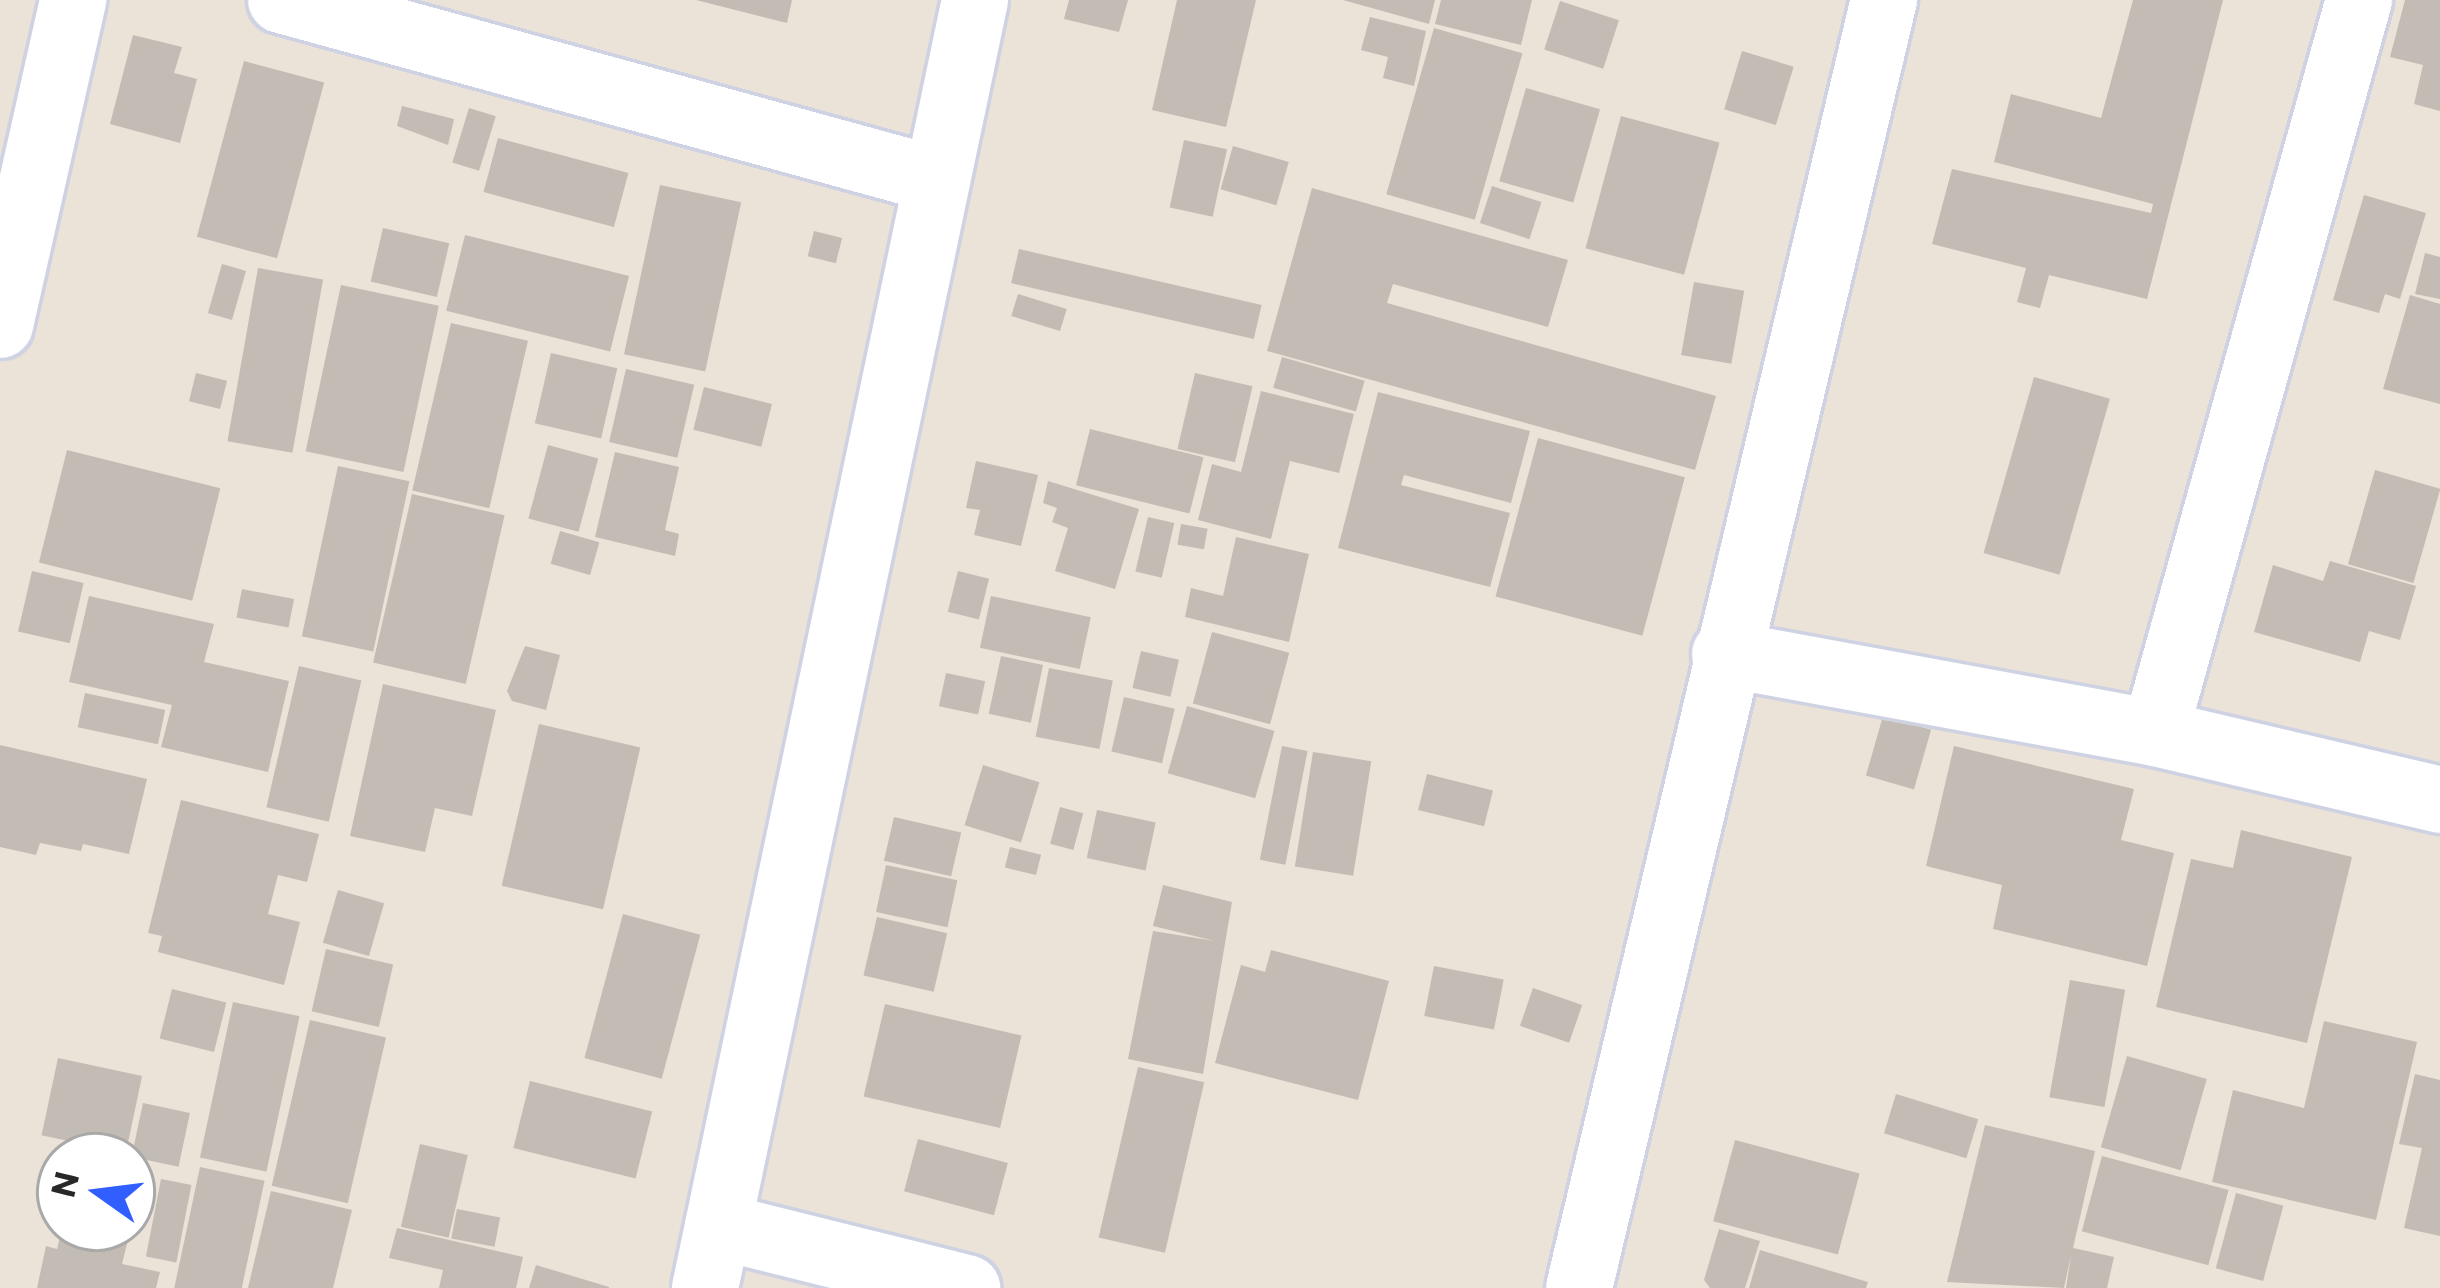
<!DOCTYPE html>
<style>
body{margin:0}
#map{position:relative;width:2440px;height:1288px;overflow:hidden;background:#ebe2d8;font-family:Commissioner,sans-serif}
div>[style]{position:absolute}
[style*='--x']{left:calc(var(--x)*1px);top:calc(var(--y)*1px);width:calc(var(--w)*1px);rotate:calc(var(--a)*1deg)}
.building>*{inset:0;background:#c3bcb5;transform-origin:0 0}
.roads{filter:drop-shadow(3px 0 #ced2e2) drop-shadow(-3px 0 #ced2e2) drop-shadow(0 3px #ced2e2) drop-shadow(0 -3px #ced2e2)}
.minor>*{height:66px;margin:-33px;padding:0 33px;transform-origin:33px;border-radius:33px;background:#fff}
span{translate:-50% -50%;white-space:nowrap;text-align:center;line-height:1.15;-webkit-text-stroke:10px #fff;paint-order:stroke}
.north{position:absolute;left:36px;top:1132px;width:120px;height:120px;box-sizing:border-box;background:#fff;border:3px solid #a9a9a9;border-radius:50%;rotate:284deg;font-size:33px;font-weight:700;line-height:48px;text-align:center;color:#282828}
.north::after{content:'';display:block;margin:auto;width:42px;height:54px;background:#315eff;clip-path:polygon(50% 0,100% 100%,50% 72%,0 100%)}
</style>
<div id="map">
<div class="building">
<i style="clip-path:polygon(696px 0,792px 0,787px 23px)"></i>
<i style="clip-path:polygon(1069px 0,1128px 0,1119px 32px,1064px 19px)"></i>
<i style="clip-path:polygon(1177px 0,1256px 0,1226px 127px,1152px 110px)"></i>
<i style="clip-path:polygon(1343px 0,1435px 0,1429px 24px)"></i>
<i style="clip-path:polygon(1441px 0,1532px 0,1521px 45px,1435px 24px)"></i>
<i style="clip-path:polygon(2133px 0,2223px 0,2147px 299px,2049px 275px,2040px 308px,2017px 302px,2026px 268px,1932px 244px,1952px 169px,2151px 213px,2153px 204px,1994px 162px,2011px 94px,2101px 118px)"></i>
<i style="clip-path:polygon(2405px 0,2440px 0,2440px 111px,2414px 104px,2423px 65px,2390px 57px)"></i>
<i style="left:1560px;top:1px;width:62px;height:51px;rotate:18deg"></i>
<i style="clip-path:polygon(1370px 17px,1426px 31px,1414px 86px,1383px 78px,1388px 57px,1361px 50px)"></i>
<i style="left:1434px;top:28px;width:92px;height:173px;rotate:16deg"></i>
<i style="clip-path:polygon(133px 35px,182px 47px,174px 73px,197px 79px,180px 143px,110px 124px)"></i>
<i style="left:1742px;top:51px;width:54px;height:61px;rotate:17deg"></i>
<i style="left:244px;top:61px;width:83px;height:182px;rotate:15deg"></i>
<i style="left:1526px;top:88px;width:77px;height:97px;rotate:16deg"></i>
<i style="clip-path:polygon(402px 106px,454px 119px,448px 145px,397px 126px)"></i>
<i style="left:469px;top:108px;width:28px;height:57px;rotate:17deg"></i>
<i style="left:1621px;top:116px;width:102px;height:137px;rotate:15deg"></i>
<i style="left:498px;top:138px;width:135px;height:56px;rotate:15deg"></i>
<i style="left:1184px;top:140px;width:44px;height:69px;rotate:12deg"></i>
<i style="left:1233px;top:146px;width:58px;height:45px;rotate:16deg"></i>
<i style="left:660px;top:185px;width:83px;height:173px;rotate:12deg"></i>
<i style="left:1492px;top:186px;width:52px;height:39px;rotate:18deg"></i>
<i style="clip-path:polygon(1312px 188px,1568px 260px,1548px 327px,1393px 284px,1387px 303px,1716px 396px,1695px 470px,1267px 351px)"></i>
<i style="clip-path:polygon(2364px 195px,2426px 213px,2400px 299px,2385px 294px,2379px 313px,2333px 300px)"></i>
<i style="left:383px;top:228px;width:68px;height:55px;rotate:13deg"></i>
<i style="left:814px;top:231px;width:29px;height:26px;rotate:14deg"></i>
<i style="left:465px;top:235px;width:169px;height:78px;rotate:14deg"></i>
<i style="left:1019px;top:249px;width:249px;height:35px;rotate:13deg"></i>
<i style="clip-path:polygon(2425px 253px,2440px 257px,2440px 299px,2415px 294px)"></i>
<i style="left:222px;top:264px;width:25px;height:51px;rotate:16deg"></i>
<i style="left:258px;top:268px;width:66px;height:176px;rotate:10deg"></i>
<i style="left:1694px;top:282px;width:51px;height:74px;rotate:10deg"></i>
<i style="left:341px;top:285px;width:100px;height:170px;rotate:12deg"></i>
<i style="left:1018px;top:294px;width:51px;height:23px;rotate:17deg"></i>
<i style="clip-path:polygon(2410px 295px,2440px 304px,2440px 404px,2383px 389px)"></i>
<i style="left:451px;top:323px;width:79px;height:172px;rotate:13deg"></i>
<i style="left:551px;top:353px;width:68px;height:72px;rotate:13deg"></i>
<i style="left:1282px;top:357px;width:86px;height:32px;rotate:16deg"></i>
<i style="left:626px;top:369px;width:70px;height:75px;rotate:13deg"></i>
<i style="left:196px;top:373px;width:32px;height:29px;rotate:14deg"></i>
<i style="left:1195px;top:373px;width:59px;height:78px;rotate:13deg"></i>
<i style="left:2034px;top:377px;width:79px;height:183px;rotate:16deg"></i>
<i style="left:704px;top:387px;width:70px;height:44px;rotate:14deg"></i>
<i style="clip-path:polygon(1261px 391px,1354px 414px,1339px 473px,1290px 461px,1271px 539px,1198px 520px,1212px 464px,1241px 472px)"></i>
<i style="clip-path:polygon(1378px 392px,1530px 431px,1511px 503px,1404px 475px,1401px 485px,1510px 513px,1490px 587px,1338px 548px)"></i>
<i style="left:1090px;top:429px;width:117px;height:58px;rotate:14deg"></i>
<i style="left:1538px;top:438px;width:152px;height:164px;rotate:15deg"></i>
<i style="left:548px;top:445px;width:52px;height:76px;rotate:15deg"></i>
<i style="left:67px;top:450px;width:158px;height:116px;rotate:14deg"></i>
<i style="clip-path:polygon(615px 452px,679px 467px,665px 530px,679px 534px,675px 556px,595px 537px)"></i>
<i style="clip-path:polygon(976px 461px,1038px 475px,1021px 546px,974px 535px,980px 510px,966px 508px)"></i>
<i style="left:338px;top:466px;width:73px;height:174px;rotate:12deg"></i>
<i style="left:2375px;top:470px;width:68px;height:98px;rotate:16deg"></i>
<i style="clip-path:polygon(1048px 481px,1139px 509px,1115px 589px,1055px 571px,1068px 528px,1052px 522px,1057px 508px,1043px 503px)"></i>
<i style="left:412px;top:494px;width:95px;height:173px;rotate:13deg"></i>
<i style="left:1148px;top:517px;width:27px;height:56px;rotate:13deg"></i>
<i style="left:1181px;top:524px;width:27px;height:21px;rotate:10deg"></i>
<i style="left:560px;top:531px;width:41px;height:34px;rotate:16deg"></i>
<i style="clip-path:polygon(1236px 537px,1309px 554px,1289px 642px,1185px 617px,1191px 588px,1223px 596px)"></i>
<i style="clip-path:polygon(2330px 561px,2416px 586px,2400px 640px,2369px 631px,2360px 662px,2254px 632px,2273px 565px,2323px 581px)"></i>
<i style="left:32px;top:571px;width:53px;height:62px;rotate:13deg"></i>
<i style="left:958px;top:571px;width:32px;height:42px;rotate:14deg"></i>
<i style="left:242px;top:589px;width:53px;height:29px;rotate:11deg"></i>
<i style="clip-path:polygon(89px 596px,214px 624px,204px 662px,289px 681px,268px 772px,161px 747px,172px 705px,69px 682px)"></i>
<i style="left:991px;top:596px;width:102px;height:53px;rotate:12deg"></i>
<i style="left:1212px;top:632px;width:80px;height:74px;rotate:15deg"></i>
<i style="clip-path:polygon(525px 646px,560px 655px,546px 710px,512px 701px,507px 691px)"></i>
<i style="left:1141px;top:651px;width:39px;height:38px;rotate:13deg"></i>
<i style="left:1001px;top:656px;width:43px;height:59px;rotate:12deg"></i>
<i style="left:299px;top:666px;width:64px;height:145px;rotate:13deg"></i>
<i style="left:1049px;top:668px;width:65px;height:70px;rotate:11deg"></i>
<i style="left:946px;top:673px;width:40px;height:34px;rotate:12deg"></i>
<i style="clip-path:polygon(383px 684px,496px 710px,472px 816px,435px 808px,425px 852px,350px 836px)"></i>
<i style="left:85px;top:693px;width:82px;height:35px;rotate:12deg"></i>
<i style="left:1124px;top:697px;width:52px;height:56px;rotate:13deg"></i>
<i style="left:1187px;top:706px;width:91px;height:70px;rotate:16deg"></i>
<i style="left:1883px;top:716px;width:50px;height:62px;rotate:16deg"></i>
<i style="left:539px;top:724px;width:104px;height:166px;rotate:13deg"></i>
<i style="clip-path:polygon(0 745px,147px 779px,129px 854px,83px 844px,81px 851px,40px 843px,36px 855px,0 847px)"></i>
<i style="left:1282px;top:746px;width:26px;height:116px;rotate:11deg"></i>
<i style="clip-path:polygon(1954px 746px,2134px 789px,2121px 840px,2174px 853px,2147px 966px,1993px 929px,2002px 885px,1926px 866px)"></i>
<i style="left:1313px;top:752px;width:59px;height:116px;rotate:9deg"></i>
<i style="left:983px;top:765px;width:59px;height:63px;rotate:17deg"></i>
<i style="left:1427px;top:774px;width:68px;height:37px;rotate:14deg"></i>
<i style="clip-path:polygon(181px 800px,319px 834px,307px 882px,278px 875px,268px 914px,300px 922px,284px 985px,158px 952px,162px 936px,148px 933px)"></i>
<i style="left:1060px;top:807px;width:24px;height:38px;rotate:15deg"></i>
<i style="left:1097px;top:810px;width:60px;height:49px;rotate:12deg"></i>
<i style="left:894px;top:817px;width:69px;height:45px;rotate:13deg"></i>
<i style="clip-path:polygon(2241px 830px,2352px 857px,2307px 1043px,2156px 1007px,2191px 859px,2233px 868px)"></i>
<i style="left:1010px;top:847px;width:32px;height:21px;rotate:14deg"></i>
<i style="left:886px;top:865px;width:73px;height:48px;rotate:12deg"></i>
<i style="clip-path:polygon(1163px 885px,1232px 902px,1203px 1074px,1128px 1059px,1153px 931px,1215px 941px,1153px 926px)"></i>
<i style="left:338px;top:890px;width:48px;height:55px;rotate:16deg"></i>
<i style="left:623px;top:914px;width:80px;height:149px;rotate:15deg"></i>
<i style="left:877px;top:917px;width:72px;height:60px;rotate:13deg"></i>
<i style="left:326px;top:949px;width:69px;height:64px;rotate:13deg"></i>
<i style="clip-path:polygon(1271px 950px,1389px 981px,1358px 1100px,1215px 1063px,1241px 965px,1265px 972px)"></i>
<i style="left:1434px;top:966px;width:71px;height:51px;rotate:11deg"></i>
<i style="left:2070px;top:980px;width:56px;height:119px;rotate:10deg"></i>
<i style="left:1533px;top:988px;width:52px;height:40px;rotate:19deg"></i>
<i style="left:172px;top:989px;width:56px;height:51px;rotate:14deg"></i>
<i style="left:233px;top:1002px;width:68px;height:159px;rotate:12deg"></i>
<i style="left:885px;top:1004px;width:140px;height:95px;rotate:13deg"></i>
<i style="left:310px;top:1020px;width:78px;height:170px;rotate:13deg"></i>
<i style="clip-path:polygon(2324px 1021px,2417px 1042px,2376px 1220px,2212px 1182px,2233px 1090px,2304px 1108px)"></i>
<i style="left:2127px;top:1056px;width:83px;height:95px;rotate:16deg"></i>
<i style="left:58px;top:1058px;width:86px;height:79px;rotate:12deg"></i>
<i style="left:1138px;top:1067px;width:68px;height:175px;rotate:13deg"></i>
<i style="clip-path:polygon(2415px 1074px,2440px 1080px,2440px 1236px,2404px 1228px,2422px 1148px,2399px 1144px)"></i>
<i style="left:530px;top:1081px;width:126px;height:69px;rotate:14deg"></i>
<i style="left:1896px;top:1094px;width:86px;height:41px;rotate:17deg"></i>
<i style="left:143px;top:1103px;width:48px;height:55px;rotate:12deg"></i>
<i style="clip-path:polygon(1985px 1125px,2095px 1151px,2073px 1248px,2114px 1257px,2107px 1288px,2066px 1288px,2071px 1255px,2064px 1288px,1947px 1282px)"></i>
<i style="left:918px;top:1139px;width:93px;height:54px;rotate:15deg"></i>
<i style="left:1735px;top:1140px;width:129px;height:84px;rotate:15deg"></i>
<i style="left:420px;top:1144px;width:49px;height:85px;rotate:13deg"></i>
<i style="left:2102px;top:1156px;width:131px;height:78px;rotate:15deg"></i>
<i style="left:200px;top:1167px;width:66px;height:124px;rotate:12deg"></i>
<i style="left:161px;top:1179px;width:31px;height:79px;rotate:11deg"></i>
<i style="clip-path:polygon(271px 1191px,352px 1210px,333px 1288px,248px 1288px)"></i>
<i style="left:2236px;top:1193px;width:49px;height:78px;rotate:15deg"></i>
<i style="left:457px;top:1209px;width:44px;height:30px;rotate:11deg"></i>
<i style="clip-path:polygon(62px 1228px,129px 1236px,122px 1264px,160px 1272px,156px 1288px,37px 1288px,46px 1246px,57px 1249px)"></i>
<i style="clip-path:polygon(397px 1228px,523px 1257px,516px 1288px,439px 1288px,443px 1270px,389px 1258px)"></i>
<i style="clip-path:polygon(1719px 1229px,1760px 1241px,1745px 1288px,1710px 1288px,1704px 1280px)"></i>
<i style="clip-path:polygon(1760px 1250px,1868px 1282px,1866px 1288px,1749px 1288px)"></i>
<i style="clip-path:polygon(536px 1265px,609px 1287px,609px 1288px,529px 1288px)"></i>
</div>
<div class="roads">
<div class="minor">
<i style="--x:281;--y:0;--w:680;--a:15.34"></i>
<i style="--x:0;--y:325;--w:333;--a:-77.3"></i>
<i style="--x:1725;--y:654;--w:437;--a:10.4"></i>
<i style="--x:2155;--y:733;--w:293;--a:13.2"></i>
<i style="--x:2155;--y:733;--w:761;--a:-74.45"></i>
<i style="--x:718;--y:1226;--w:257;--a:14"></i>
<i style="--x:705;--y:1288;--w:1316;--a:-78.16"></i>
<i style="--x:1579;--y:1288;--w:1324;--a:-76.68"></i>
</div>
</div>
<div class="north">N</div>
</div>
